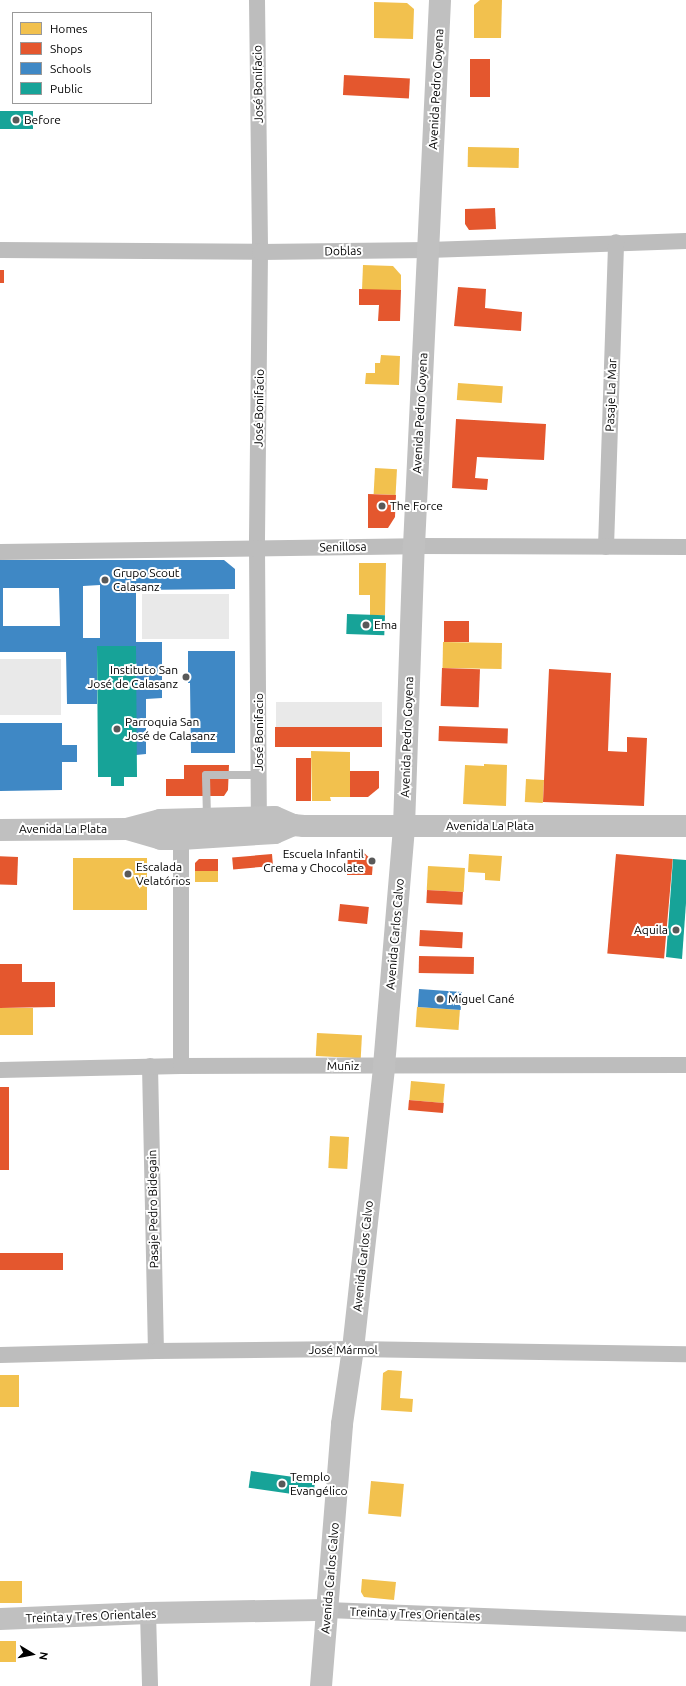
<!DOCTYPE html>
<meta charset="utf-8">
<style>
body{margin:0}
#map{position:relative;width:686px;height:1686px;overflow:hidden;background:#fff;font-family:Ubuntu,sans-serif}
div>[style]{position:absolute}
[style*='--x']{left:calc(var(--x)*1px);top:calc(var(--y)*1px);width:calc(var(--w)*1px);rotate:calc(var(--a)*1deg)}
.green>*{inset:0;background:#e9e9e9;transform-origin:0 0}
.homes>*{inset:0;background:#f2c14e;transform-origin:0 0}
.shops>*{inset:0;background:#e4572e;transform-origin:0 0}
.schools>*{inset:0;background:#3f88c5;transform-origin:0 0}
.public>*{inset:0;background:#17a398;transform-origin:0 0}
.lane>*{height:8px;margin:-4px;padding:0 4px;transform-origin:4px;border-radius:4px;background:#bdbdbd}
.street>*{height:16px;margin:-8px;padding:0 8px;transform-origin:8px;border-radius:8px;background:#bdbdbd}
.secondary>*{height:22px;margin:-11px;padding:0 11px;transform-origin:11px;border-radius:11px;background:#c0c0c0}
.dots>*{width:11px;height:11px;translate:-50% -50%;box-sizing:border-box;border:2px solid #fff;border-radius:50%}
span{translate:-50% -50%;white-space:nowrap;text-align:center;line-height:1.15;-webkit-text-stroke:4px #fff;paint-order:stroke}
.street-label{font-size:12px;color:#000}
.poi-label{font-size:12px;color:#000}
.left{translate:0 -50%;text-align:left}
.right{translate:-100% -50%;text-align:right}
.legend{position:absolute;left:12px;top:12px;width:140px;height:92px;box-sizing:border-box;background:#fff;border:1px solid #999;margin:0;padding:5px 7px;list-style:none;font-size:12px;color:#000}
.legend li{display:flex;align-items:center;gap:8px;height:20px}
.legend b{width:20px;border:1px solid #999}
.north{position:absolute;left:12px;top:1634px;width:40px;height:40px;-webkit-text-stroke:3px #fff;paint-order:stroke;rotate:100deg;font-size:11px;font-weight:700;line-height:16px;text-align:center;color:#000}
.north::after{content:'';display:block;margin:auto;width:14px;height:18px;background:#000;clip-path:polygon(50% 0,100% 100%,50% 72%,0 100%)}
</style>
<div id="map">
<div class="green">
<i style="left:229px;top:594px;width:45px;height:87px;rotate:90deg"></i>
<i style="left:0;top:659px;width:61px;height:56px"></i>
<i style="left:382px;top:702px;width:25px;height:106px;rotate:90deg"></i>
</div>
<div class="homes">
<i style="clip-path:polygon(480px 0,502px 0,501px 38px,474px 38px,474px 5px)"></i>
<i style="clip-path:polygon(374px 2px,407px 3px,414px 9px,413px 39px,374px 38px)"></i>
<i style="left:468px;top:147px;width:51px;height:20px;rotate:1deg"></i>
<i style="clip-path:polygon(363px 265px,393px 266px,401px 275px,401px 290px,362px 290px)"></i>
<i style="clip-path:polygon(381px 355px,400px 356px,399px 385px,365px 384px,366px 373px,375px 373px,375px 363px,380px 363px)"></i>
<i style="left:458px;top:383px;width:45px;height:17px;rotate:4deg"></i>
<i style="left:375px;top:468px;width:22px;height:26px;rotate:3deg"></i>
<i style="clip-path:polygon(359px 563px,386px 563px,385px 615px,370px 615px,370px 595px,359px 595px)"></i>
<i style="left:443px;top:642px;width:59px;height:26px;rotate:1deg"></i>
<i style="clip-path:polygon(311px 751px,350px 752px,350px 797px,330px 797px,331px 801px,312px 801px)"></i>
<i style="clip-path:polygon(484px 764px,507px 765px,506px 806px,463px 804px,465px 765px,484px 766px)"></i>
<i style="left:526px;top:779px;width:18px;height:23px;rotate:3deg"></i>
<i style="clip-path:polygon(469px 854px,502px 856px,500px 881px,485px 880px,485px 873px,468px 872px)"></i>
<i style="left:73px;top:858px;width:74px;height:52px"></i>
<i style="left:428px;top:866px;width:37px;height:24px;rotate:3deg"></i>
<i style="left:195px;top:871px;width:23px;height:11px"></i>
<i style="left:417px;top:1007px;width:43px;height:20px;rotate:4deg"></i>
<i style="left:0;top:1008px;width:33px;height:27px"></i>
<i style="left:317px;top:1033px;width:45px;height:23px;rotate:3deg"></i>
<i style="left:411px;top:1081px;width:34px;height:19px;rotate:5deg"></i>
<i style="left:330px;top:1136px;width:19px;height:32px;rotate:3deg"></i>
<i style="clip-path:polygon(388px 1370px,402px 1371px,400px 1398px,413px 1399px,412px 1412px,381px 1410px,383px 1373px)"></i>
<i style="left:0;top:1375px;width:19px;height:32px"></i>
<i style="left:371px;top:1481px;width:33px;height:33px;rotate:5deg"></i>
<i style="clip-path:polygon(362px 1579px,396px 1582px,394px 1600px,364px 1597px,361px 1592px)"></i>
<i style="left:0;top:1581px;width:22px;height:22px"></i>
<i style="left:0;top:1641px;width:16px;height:21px"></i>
</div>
<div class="shops">
<i style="left:470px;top:59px;width:20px;height:38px"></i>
<i style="left:344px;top:75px;width:66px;height:20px;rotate:3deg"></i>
<i style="clip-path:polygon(495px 208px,496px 229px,469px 230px,465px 224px,465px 209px)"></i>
<i style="left:0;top:270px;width:4px;height:13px"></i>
<i style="clip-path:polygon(458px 287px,486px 289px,485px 308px,522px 312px,521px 331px,454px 326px)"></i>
<i style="clip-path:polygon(359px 289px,401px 290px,400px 321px,378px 321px,379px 305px,359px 305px)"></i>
<i style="clip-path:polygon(456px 419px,546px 424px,544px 460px,477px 457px,475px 478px,488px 479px,487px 490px,452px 488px)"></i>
<i style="clip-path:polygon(368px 494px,396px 495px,395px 517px,388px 528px,368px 528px)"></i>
<i style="left:444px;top:621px;width:25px;height:21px"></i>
<i style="left:442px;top:668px;width:38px;height:38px;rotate:2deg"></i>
<i style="clip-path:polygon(549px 669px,611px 673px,608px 751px,627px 752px,627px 737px,647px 738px,644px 806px,543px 802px)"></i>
<i style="left:439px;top:726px;width:69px;height:15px;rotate:2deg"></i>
<i style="left:275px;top:727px;width:107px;height:20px"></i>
<i style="left:296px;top:758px;width:15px;height:43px"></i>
<i style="clip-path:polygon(184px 765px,229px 765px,228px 790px,224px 796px,166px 796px,166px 779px,184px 779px)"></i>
<i style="clip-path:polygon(350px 771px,379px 771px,379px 788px,368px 797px,350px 797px)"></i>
<i style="clip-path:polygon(348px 851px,362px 851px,373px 861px,372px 875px,347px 875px)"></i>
<i style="left:272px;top:854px;width:12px;height:40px;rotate:85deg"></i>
<i style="left:616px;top:854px;width:57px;height:100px;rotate:5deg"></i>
<i style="left:18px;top:857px;width:28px;height:18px;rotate:92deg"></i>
<i style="clip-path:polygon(199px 859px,218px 859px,218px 871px,195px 871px,195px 863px)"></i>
<i style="left:427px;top:890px;width:36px;height:13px;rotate:3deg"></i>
<i style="left:340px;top:904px;width:29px;height:17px;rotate:6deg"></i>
<i style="left:420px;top:930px;width:43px;height:16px;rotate:3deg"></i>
<i style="left:419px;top:956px;width:55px;height:17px;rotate:1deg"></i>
<i style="clip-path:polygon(0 964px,22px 964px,22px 982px,55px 982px,55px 1007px,0 1008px)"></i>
<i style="left:0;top:1087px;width:9px;height:83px"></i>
<i style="left:409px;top:1100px;width:35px;height:10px;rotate:5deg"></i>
<i style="left:0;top:1253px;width:63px;height:17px"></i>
</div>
<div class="schools">
<i style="clip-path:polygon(evenodd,0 560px,224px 560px,235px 569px,235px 589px,136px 590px,136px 642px,162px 642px,162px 698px,146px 699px,146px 754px,136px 755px,136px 646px,97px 646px,97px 704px,67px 704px,66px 652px,0 652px,0 560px,100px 585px,100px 638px,83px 638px,83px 586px,100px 585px,0 560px,3px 588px,59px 588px,60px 626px,3px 626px,3px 588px)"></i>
<i style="clip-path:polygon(188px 651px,235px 651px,235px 753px,191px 753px,190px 683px,188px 683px)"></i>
<i style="clip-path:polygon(0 723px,62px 723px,62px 745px,77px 745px,77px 762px,62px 762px,62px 790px,0 791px)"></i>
<i style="left:419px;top:989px;width:43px;height:18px;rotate:4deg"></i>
</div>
<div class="public">
<i style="left:0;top:111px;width:33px;height:18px"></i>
<i style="left:347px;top:614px;width:38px;height:20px;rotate:2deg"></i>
<i style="clip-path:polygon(97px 646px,136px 646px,137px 777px,124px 777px,124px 786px,111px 786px,111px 777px,98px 777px)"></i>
<i style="clip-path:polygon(673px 859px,686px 860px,686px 903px,682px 959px,666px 957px)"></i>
<i style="left:251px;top:1471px;width:65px;height:17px;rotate:8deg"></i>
</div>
<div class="lane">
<i style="--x:207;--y:817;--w:42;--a:-91.4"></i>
<i style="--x:206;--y:775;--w:53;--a:0"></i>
</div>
<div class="street">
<i style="--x:257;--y:0;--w:252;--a:89.3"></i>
<i style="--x:260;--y:252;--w:296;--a:90.6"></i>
<i style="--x:257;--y:548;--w:269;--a:89.6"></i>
<i style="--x:0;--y:250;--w:260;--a:0.4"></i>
<i style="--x:260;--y:252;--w:168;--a:-0.7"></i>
<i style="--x:428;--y:250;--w:258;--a:-2"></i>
<i style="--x:606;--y:547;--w:305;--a:-88.1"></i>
<i style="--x:0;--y:552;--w:414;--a:-0.8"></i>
<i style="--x:414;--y:546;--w:272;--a:0.2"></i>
<i style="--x:181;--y:839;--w:227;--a:90"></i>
<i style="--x:150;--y:1066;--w:285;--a:88.8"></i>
<i style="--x:0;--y:1070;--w:181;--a:-1.3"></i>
<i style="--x:181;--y:1066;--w:505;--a:-0.11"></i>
<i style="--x:0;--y:1355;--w:156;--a:-1.5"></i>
<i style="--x:156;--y:1351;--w:197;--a:-0.6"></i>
<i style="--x:353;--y:1349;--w:333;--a:0.9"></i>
<i style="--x:327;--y:1610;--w:359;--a:2.2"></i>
<i style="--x:148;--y:1613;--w:73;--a:88.4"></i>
</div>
<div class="secondary">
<i style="--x:127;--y:829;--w:35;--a:16"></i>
<i style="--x:161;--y:839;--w:20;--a:0"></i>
<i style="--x:181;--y:839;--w:94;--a:-3.7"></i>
<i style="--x:275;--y:833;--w:20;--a:-24"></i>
<i style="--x:0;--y:830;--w:127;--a:-0.5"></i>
<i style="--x:127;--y:829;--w:34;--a:-15"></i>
<i style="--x:160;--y:820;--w:115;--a:-1.5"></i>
<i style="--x:275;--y:817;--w:20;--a:24"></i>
<i style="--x:293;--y:825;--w:11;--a:5"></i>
<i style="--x:304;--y:826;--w:382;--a:0"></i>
<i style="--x:0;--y:1619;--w:148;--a:-2.3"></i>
<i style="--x:148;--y:1613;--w:179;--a:-1"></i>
<i style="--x:321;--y:1686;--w:263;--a:-85.4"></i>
<i style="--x:342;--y:1424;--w:76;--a:-81.7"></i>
<i style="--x:353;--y:1349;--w:285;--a:-83.7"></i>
<i style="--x:384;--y:1066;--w:241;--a:-85.2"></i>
<i style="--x:404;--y:826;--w:280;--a:-88"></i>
<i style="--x:414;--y:546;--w:547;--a:-87.27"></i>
</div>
<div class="dots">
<i style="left:16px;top:120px;background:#595959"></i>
<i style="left:382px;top:506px;background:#595959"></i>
<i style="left:105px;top:580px;background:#595959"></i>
<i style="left:366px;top:625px;background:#595959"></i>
<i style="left:186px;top:677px;background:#595959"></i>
<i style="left:117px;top:729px;background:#595959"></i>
<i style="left:372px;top:861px;background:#595959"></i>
<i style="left:128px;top:874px;background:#595959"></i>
<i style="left:676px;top:930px;background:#595959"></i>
<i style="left:440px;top:999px;background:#595959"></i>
<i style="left:282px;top:1484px;background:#595959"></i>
</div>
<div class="street-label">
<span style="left:258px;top:84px;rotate:-91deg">José Bonifacio</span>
<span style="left:436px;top:89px;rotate:-87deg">Avenida Pedro Goyena</span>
<span style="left:343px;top:251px;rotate:-1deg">Doblas</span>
<span style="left:611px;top:395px;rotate:-88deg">Pasaje La Mar</span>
<span style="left:259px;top:408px;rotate:-89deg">José Bonifacio</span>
<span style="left:420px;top:413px;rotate:-87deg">Avenida Pedro Goyena</span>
<span style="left:343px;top:547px;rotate:-1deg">Senillosa</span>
<span style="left:259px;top:732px;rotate:-90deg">José Bonifacio</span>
<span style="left:407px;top:737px;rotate:-88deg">Avenida Pedro Goyena</span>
<span style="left:490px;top:826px">Avenida La Plata</span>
<span style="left:63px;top:829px">Avenida La Plata</span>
<span style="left:395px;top:934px;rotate:-85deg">Avenida Carlos Calvo</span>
<span style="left:343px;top:1066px">Muñiz</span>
<span style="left:153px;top:1209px;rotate:-91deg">Pasaje Pedro Bidegain</span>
<span style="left:363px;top:1256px;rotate:-84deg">Avenida Carlos Calvo</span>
<span style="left:343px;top:1350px">José Mármol</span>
<span style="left:330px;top:1578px;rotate:-85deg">Avenida Carlos Calvo</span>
<span style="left:415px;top:1614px;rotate:2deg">Treinta y Tres Orientales</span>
<span style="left:91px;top:1616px;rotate:-2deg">Treinta y Tres Orientales</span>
</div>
<div class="poi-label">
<span class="left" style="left:24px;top:120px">Before</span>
<span class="left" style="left:390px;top:506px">The Force</span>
<span class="left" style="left:113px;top:580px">Grupo Scout<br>Calasanz</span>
<span class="left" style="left:374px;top:625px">Ema</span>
<span class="right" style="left:178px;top:677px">Instituto San<br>José de Calasanz</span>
<span class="left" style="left:125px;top:729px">Parroquia San<br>José de Calasanz</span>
<span class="right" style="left:364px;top:861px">Escuela Infantil<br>Crema y Chocolate</span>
<span class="left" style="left:136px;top:874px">Escalada<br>Velatórios</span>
<span class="right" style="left:668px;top:930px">Aquila</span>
<span class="left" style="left:448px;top:999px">Miguel Cané</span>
<span class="left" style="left:290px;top:1484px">Templo<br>Evangélico</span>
</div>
<ul class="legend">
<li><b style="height:11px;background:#f2c14e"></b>Homes</li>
<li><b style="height:11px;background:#e4572e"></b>Shops</li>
<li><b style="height:11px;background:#3f88c5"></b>Schools</li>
<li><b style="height:11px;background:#17a398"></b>Public</li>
</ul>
<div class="north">N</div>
</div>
